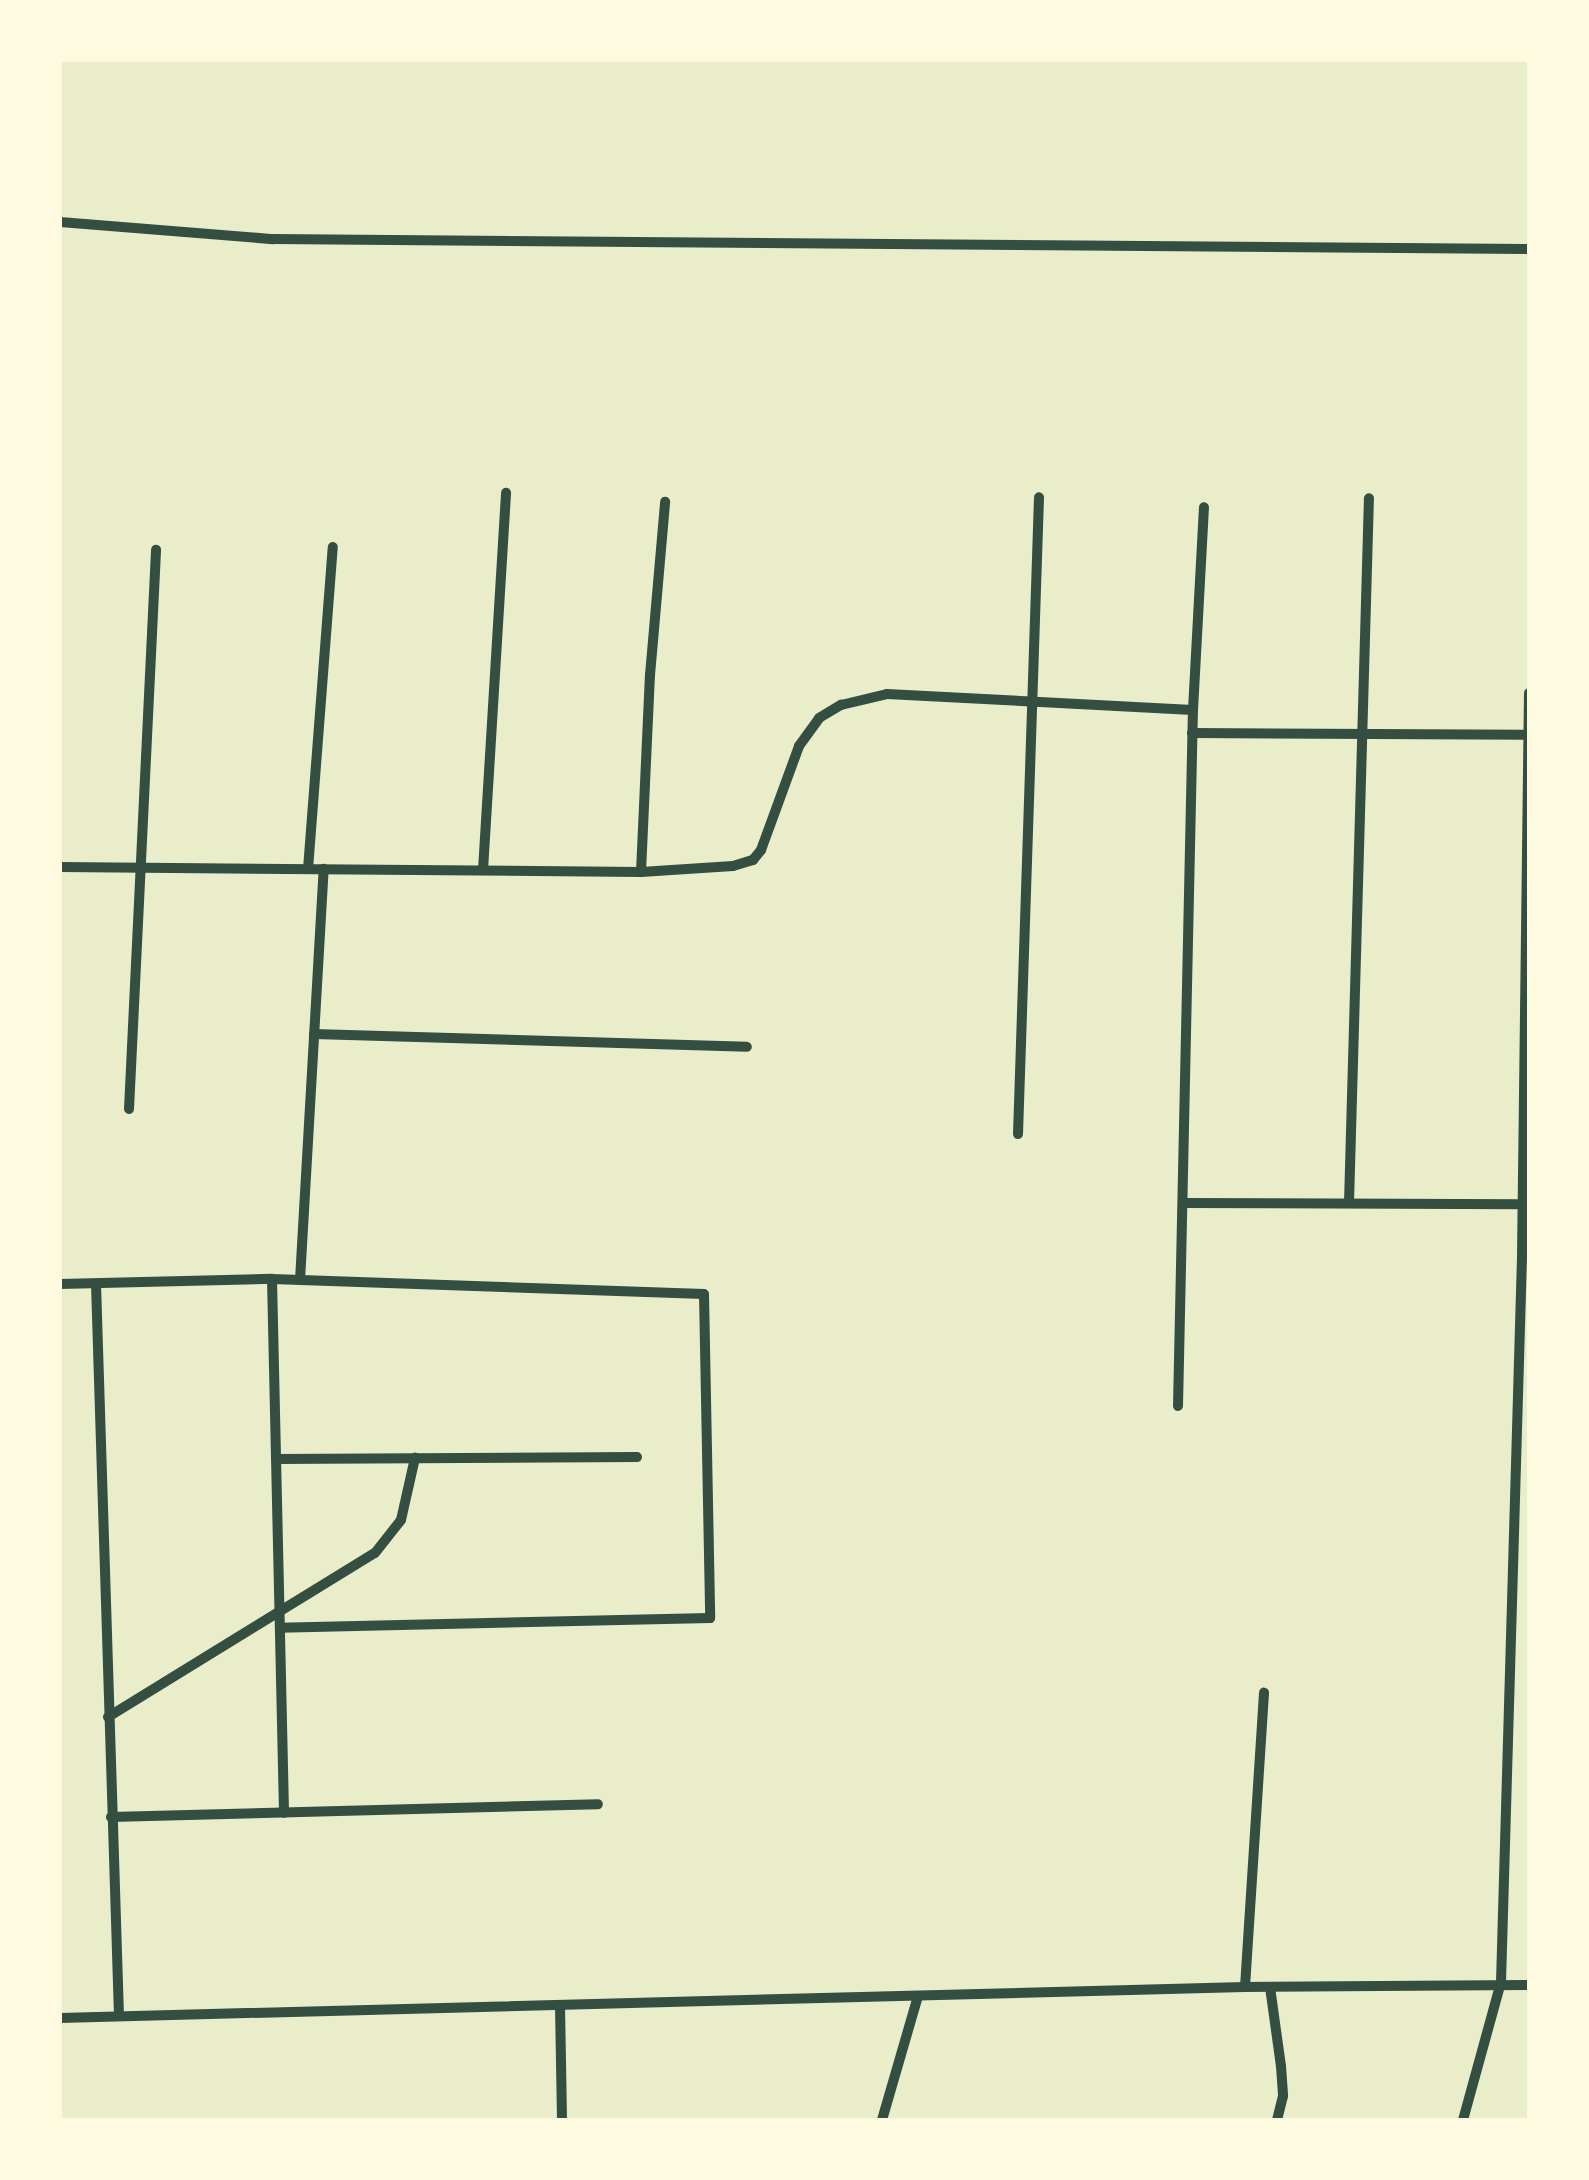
<!DOCTYPE html>
<style>
body{margin:0}
#map{position:relative;width:1589px;height:2180px;overflow:hidden;background:#e9edc9;font-family:Barlow,sans-serif}
div>[style]{position:absolute}
[style*='--x']{left:calc(var(--x)*1px);top:calc(var(--y)*1px);width:calc(var(--w)*1px);rotate:calc(var(--a)*1deg)}
.minor>*{height:10px;margin:-5px;padding:0 5px;transform-origin:5px;border-radius:5px;background:#344e41}
span{translate:-50% -50%;white-space:nowrap;text-align:center;line-height:1.15;-webkit-text-stroke:10px #fefae0;paint-order:stroke}
.frame{position:absolute;inset:0;border:62px solid #fefae0;pointer-events:none}
</style>
<div id="map">
<div class="minor">
<i style="--x:60;--y:222;--w:214;--a:4.6"></i>
<i style="--x:273;--y:239;--w:1254;--a:0.46"></i>
<i style="--x:1192;--y:733;--w:336;--a:0.3"></i>
<i style="--x:60;--y:867;--w:581;--a:0.49"></i>
<i style="--x:641;--y:872;--w:197;--a:-87.4"></i>
<i style="--x:650;--y:675;--w:174;--a:-85"></i>
<i style="--x:308;--y:869;--w:323;--a:-85.6"></i>
<i style="--x:483;--y:870;--w:378;--a:-86.5"></i>
<i style="--x:641;--y:872;--w:92;--a:-3.7"></i>
<i style="--x:733;--y:866;--w:21;--a:-17"></i>
<i style="--x:753;--y:860;--w:13;--a:-51"></i>
<i style="--x:761;--y:850;--w:111;--a:-69.9"></i>
<i style="--x:799;--y:746;--w:34;--a:-54"></i>
<i style="--x:819;--y:718;--w:26;--a:-31"></i>
<i style="--x:841;--y:705;--w:47;--a:-13.4"></i>
<i style="--x:887;--y:694;--w:306;--a:3"></i>
<i style="--x:314;--y:1034;--w:433;--a:1.7"></i>
<i style="--x:129;--y:1109;--w:560;--a:-87.23"></i>
<i style="--x:1018;--y:1134;--w:637;--a:-88.11"></i>
<i style="--x:1183;--y:1203;--w:340;--a:0.2"></i>
<i style="--x:1349;--y:1203;--w:705;--a:-88.38"></i>
<i style="--x:272;--y:1279;--w:534;--a:88.71"></i>
<i style="--x:300;--y:1280;--w:412;--a:-86.7"></i>
<i style="--x:60;--y:1284;--w:212;--a:-1.4"></i>
<i style="--x:272;--y:1279;--w:432;--a:2"></i>
<i style="--x:704;--y:1294;--w:324;--a:88.9"></i>
<i style="--x:710;--y:1618;--w:430;--a:178.7"></i>
<i style="--x:96;--y:1284;--w:732;--a:88.2"></i>
<i style="--x:1178;--y:1406;--w:696;--a:-88.77"></i>
<i style="--x:1193;--y:710;--w:203;--a:-86.9"></i>
<i style="--x:276;--y:1459;--w:361;--a:-0.3"></i>
<i style="--x:108;--y:1717;--w:313;--a:-31.6"></i>
<i style="--x:375;--y:1553;--w:42;--a:-51.8"></i>
<i style="--x:401;--y:1520;--w:64;--a:-77.3"></i>
<i style="--x:111;--y:1817;--w:487;--a:-1.5"></i>
<i style="--x:1245;--y:1987;--w:295;--a:-86.3"></i>
<i style="--x:1270;--y:1987;--w:80;--a:82.1"></i>
<i style="--x:1281;--y:2066;--w:30;--a:86"></i>
<i style="--x:1283;--y:2096;--w:25;--a:104"></i>
<i style="--x:560;--y:2005;--w:115;--a:89"></i>
<i style="--x:60;--y:2018;--w:1185;--a:-1.5"></i>
<i style="--x:1245;--y:1987;--w:284;--a:-0.4"></i>
<i style="--x:882;--y:2120;--w:129;--a:-73.8"></i>
<i style="--x:1463;--y:2120;--w:143;--a:-74.6"></i>
<i style="--x:1501;--y:1982;--w:726;--a:-88.34"></i>
<i style="--x:1522;--y:1256;--w:563;--a:-89.29"></i>
</div>
<div class="frame"></div>
</div>
